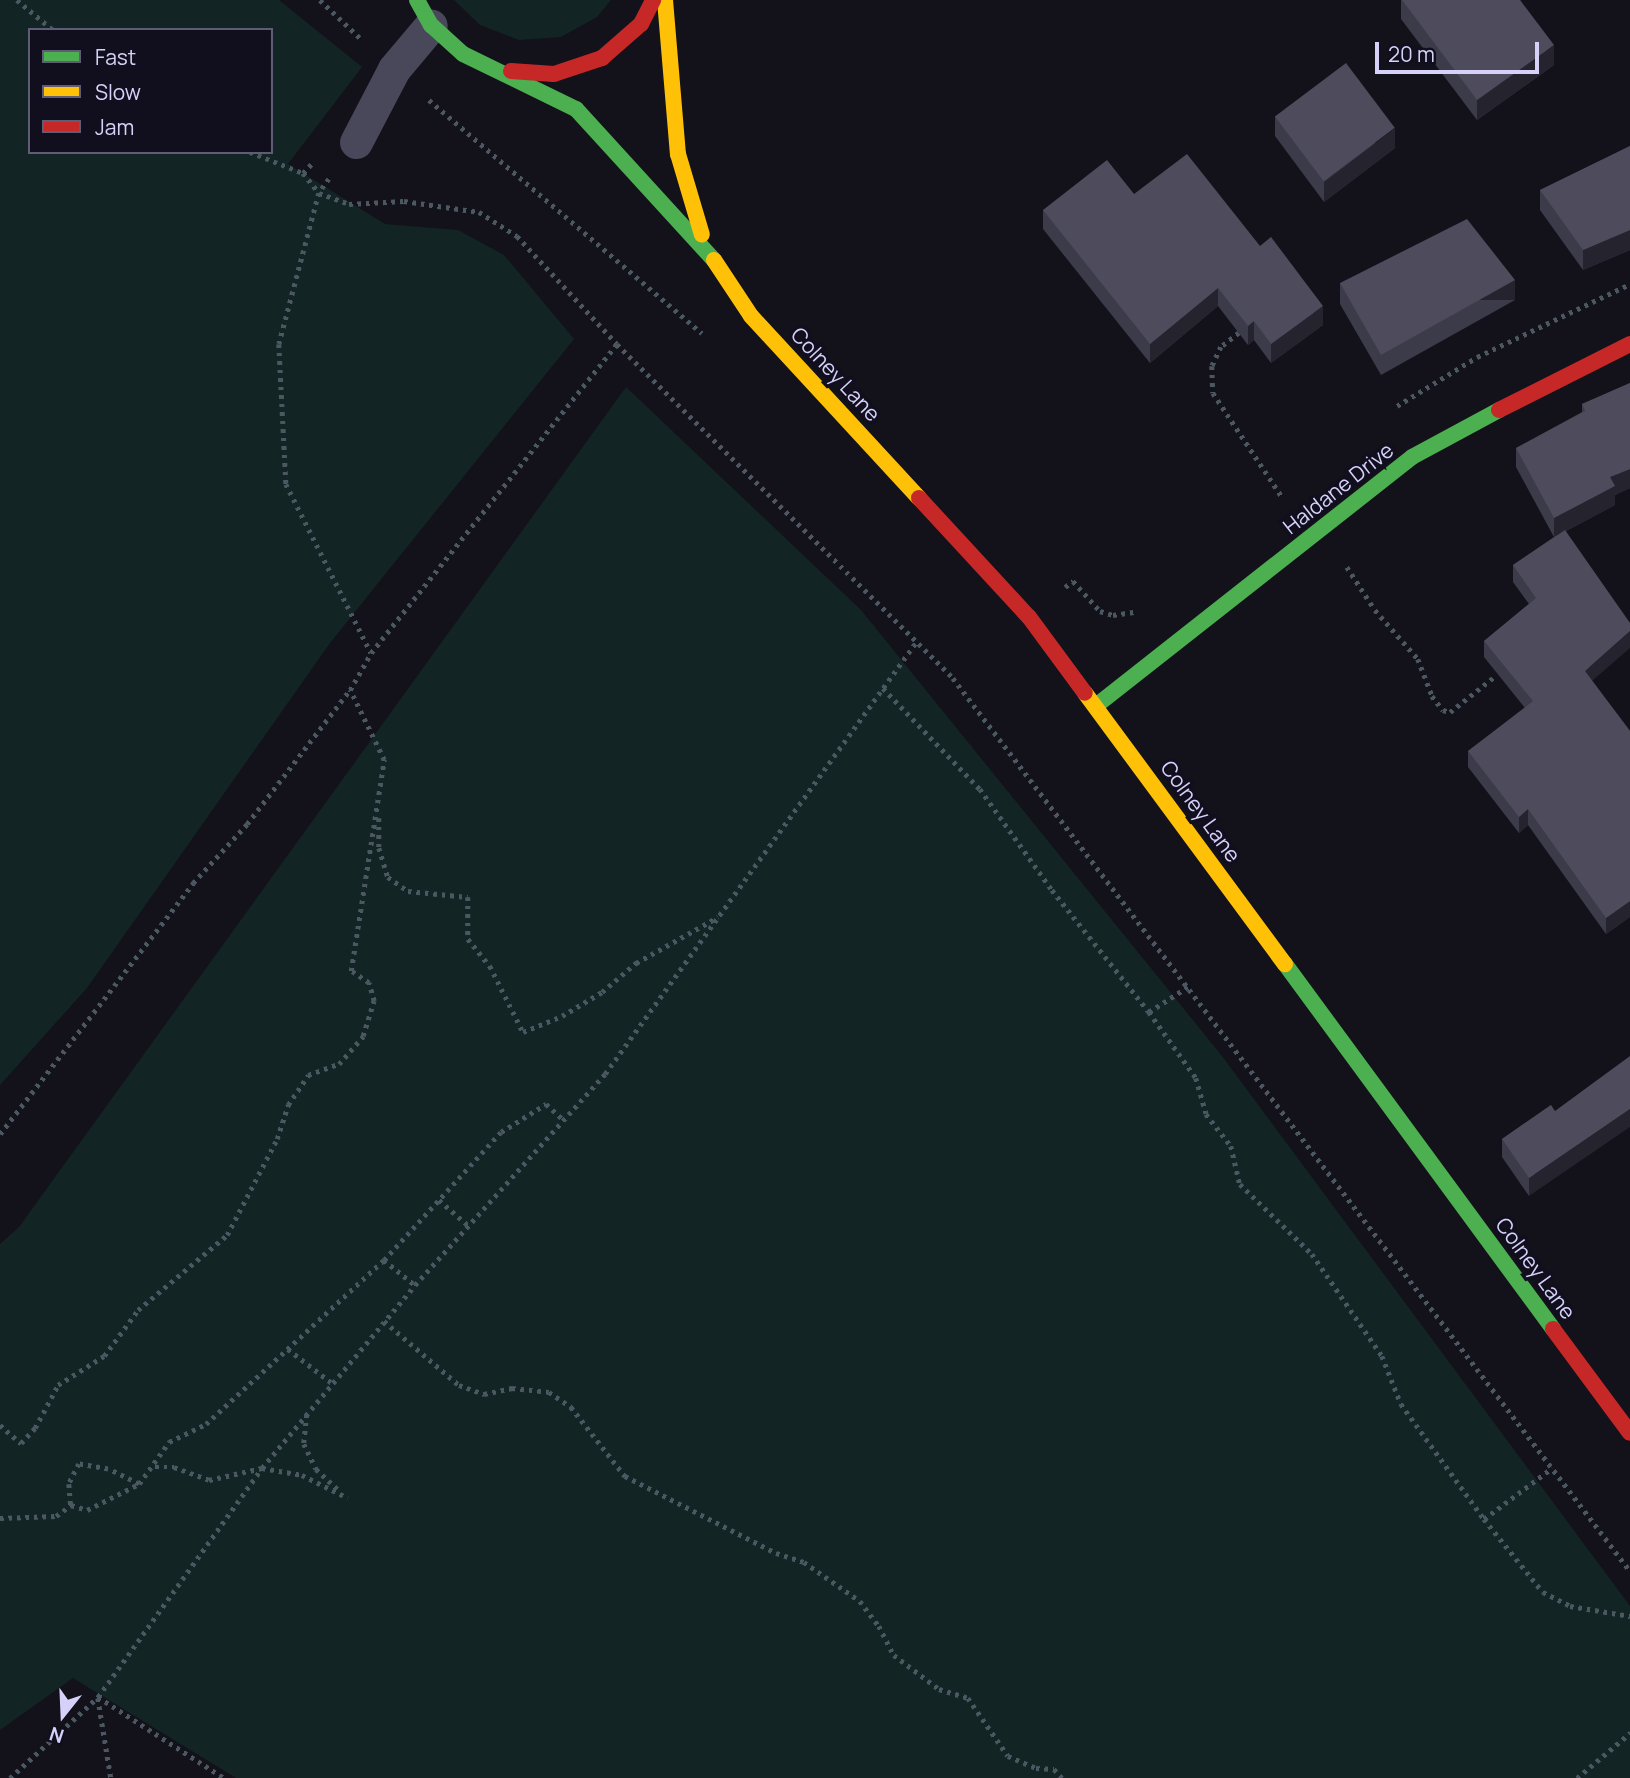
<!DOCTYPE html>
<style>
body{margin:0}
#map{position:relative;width:1630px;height:1778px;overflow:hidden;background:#13121a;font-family:Manrope,sans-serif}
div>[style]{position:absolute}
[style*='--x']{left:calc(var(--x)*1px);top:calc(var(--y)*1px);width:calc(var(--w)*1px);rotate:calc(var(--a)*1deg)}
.green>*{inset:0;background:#122424}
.path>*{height:4.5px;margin-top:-2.25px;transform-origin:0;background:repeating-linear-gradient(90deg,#4c5861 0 3.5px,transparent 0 8.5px)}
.lane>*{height:33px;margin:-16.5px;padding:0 16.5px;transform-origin:16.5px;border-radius:16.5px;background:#49485a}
.fast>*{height:16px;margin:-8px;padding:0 8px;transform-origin:8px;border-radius:8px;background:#4caf50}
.slow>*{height:16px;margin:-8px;padding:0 8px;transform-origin:8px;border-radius:8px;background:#ffc107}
.jam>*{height:16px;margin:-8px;padding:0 8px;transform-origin:8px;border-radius:8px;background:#c62828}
.wall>*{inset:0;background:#3c3b49}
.shaded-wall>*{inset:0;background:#25242e;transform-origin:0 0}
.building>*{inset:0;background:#4d4b5c;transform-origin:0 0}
span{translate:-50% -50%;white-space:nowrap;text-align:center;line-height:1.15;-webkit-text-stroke:7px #110f1d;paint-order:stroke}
.street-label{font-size:21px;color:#d5d1f9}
.legend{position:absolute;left:28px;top:28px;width:245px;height:126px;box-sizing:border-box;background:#110f1d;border:2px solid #5f5d75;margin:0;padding:9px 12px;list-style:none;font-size:21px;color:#d5d1f9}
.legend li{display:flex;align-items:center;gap:14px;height:35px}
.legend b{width:35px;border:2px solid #5f5d75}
.north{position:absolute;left:28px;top:1680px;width:70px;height:70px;-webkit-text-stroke:5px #110f1d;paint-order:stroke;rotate:198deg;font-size:19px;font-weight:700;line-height:28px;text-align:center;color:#d5d1f9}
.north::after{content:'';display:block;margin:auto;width:24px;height:32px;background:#d5d1f9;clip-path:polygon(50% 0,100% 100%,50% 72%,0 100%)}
.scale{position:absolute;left:1375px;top:42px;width:164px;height:32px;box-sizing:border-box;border:4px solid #d5d1f9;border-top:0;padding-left:9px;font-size:21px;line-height:24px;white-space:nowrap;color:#d5d1f9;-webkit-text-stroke:5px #110f1d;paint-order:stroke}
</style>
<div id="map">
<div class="green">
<i style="clip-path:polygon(evenodd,0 0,279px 0,362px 67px,288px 164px,385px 224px,458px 230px,504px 255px,574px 339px,330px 643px,87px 988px,0 1085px,0 0,30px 30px,271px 30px,271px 152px,30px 152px,30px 30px)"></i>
<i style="clip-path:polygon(454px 0,611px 0,597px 17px,561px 37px,519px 40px,480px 25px)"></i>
<i style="clip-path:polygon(626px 387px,861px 610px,1222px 1056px,1630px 1606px,1630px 1778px,236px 1778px,73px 1678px,0 1730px,0 1244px,19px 1227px)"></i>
</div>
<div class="path">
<i style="--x:17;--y:0;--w:47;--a:39.8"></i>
<i style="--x:320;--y:0;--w:55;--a:43.5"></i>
<i style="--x:429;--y:100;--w:359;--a:40.5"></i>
<i style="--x:250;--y:152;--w:57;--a:21.6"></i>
<i style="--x:303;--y:173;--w:26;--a:51"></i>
<i style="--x:319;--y:193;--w:32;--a:20"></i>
<i style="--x:349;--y:204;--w:55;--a:-3.1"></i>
<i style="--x:404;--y:201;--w:76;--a:8.3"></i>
<i style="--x:479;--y:212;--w:45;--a:32.3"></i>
<i style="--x:517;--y:236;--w:147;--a:47.2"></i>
<i style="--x:617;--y:344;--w:474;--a:44.8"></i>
<i style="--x:953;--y:678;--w:1121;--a:52.83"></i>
<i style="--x:303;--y:173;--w:16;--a:-47"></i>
<i style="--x:329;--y:179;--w:17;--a:126"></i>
<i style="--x:319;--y:193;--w:156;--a:104.8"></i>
<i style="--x:279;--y:344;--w:140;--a:87.1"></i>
<i style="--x:286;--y:484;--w:189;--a:63.3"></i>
<i style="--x:1239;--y:333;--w:23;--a:142"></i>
<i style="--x:1221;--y:347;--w:21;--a:115"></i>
<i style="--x:1212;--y:366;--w:27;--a:88"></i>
<i style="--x:1213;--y:393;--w:125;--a:56.4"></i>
<i style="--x:1397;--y:406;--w:94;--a:-31.5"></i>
<i style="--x:1477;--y:357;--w:170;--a:-25.5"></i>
<i style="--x:1347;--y:567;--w:51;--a:56.9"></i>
<i style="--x:1375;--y:610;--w:65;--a:48.7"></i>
<i style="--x:1418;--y:659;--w:40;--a:69"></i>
<i style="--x:1432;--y:696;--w:18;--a:52"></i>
<i style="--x:1443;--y:710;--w:7;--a:16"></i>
<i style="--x:1450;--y:712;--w:56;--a:-38.5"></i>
<i style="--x:1065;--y:587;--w:10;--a:-37"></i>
<i style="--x:1073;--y:581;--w:40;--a:48"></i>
<i style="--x:1100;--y:611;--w:14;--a:17"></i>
<i style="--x:1113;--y:615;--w:21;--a:-8"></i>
<i style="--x:883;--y:688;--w:140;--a:46.2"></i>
<i style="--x:980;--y:789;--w:124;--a:54.5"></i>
<i style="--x:1052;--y:890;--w:156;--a:51.5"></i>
<i style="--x:1149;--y:1012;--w:81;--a:54.5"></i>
<i style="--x:1196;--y:1078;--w:37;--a:74"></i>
<i style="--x:1206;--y:1114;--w:41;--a:52"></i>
<i style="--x:1231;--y:1146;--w:39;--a:77"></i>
<i style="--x:1240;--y:1184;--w:100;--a:44.2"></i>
<i style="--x:1312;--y:1254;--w:124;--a:55.5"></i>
<i style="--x:1382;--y:1356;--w:52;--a:68.4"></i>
<i style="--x:1401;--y:1404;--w:142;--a:54.2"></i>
<i style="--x:1484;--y:1519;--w:94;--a:51.1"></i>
<i style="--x:1543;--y:1592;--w:30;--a:27"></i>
<i style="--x:1570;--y:1606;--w:61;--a:9.5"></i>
<i style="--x:379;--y:818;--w:30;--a:90"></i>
<i style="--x:379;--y:848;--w:30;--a:73"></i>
<i style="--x:388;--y:877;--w:24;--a:35"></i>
<i style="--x:408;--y:891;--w:60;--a:5.7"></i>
<i style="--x:468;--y:897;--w:42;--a:90"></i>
<i style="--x:468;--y:939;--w:35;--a:51"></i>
<i style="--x:490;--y:966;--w:74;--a:63.4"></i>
<i style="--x:523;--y:1032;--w:42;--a:-22.3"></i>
<i style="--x:562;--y:1016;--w:47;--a:-31"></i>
<i style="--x:602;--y:992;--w:45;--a:-40.5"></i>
<i style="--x:636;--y:963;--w:94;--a:-29.3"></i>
<i style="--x:1149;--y:1012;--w:48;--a:-33"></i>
<i style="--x:0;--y:1134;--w:317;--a:-52.4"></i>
<i style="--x:193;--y:883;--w:80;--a:-47.5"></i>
<i style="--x:247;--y:824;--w:169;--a:-52.5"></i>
<i style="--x:350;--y:690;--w:43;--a:-60.4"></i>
<i style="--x:371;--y:653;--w:395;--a:-51.5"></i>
<i style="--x:439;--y:1200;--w:38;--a:41"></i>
<i style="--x:384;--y:1260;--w:40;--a:39"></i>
<i style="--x:384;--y:1321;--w:99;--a:40.5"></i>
<i style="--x:459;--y:1385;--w:27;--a:20"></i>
<i style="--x:484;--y:1394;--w:29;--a:-12"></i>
<i style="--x:512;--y:1388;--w:37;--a:6"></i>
<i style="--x:549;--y:1392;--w:27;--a:34"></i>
<i style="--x:571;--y:1407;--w:88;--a:52"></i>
<i style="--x:625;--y:1476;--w:169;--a:27"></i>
<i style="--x:776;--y:1553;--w:29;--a:18"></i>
<i style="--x:804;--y:1562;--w:68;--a:34.9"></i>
<i style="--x:860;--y:1601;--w:31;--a:53"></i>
<i style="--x:879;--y:1626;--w:33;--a:63"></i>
<i style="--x:894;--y:1655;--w:56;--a:37.1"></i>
<i style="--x:939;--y:1689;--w:30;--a:17"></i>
<i style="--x:968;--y:1698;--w:70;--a:55.4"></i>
<i style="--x:1008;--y:1756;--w:30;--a:23"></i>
<i style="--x:1036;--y:1768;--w:18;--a:3"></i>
<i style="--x:1054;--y:1769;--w:12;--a:48"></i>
<i style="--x:288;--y:1349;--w:56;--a:37.7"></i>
<i style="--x:307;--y:1414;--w:30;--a:96"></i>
<i style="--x:304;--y:1444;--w:28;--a:64"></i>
<i style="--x:316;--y:1469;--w:34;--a:43"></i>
<i style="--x:0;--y:1425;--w:28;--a:41"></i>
<i style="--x:21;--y:1443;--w:21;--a:-47"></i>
<i style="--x:35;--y:1428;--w:49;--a:-61.9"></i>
<i style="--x:58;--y:1385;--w:54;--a:-32.2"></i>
<i style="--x:104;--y:1356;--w:57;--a:-53.5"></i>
<i style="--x:138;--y:1310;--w:116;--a:-40.1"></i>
<i style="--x:227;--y:1235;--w:108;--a:-62.5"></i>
<i style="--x:277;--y:1139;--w:36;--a:-72"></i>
<i style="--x:288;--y:1105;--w:36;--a:-56"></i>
<i style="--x:308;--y:1075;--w:33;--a:-20"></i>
<i style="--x:339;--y:1064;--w:37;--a:-49"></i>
<i style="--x:363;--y:1036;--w:37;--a:-73"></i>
<i style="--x:374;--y:1001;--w:19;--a:-106"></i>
<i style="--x:369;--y:983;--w:22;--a:-146"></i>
<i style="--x:351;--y:971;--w:214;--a:-81.1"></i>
<i style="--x:384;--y:760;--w:78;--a:-115.9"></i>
<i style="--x:155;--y:1467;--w:19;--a:0"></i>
<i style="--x:174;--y:1467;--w:37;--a:20"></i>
<i style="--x:209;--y:1480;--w:54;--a:-12.8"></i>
<i style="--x:262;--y:1468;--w:41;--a:9.9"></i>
<i style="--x:302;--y:1475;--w:51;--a:26.6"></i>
<i style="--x:139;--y:1484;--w:34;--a:-154"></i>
<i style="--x:108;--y:1469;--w:29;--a:-170"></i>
<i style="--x:79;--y:1464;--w:22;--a:117"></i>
<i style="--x:69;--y:1484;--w:21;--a:85"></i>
<i style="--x:71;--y:1505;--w:17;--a:17"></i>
<i style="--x:87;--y:1510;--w:58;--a:-26.6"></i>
<i style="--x:139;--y:1484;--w:52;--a:-54.5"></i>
<i style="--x:169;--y:1442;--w:41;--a:-25.9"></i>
<i style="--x:206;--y:1424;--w:242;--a:-42.7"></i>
<i style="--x:384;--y:1260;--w:173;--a:-47.6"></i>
<i style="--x:501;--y:1132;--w:53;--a:-31.9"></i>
<i style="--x:546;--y:1104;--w:24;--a:42"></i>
<i style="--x:0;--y:1518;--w:56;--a:-2"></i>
<i style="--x:56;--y:1516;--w:19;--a:-36"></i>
<i style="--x:1484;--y:1519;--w:85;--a:-36.9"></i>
<i style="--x:98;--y:1697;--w:150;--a:32.7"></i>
<i style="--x:98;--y:1698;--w:81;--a:80.8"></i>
<i style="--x:10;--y:1778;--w:120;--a:-42.6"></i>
<i style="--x:98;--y:1697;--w:282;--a:-54.4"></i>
<i style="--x:262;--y:1468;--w:239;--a:-50.1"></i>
<i style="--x:415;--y:1285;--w:284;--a:-48"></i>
<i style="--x:605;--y:1074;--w:534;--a:-54.23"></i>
<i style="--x:1577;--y:1778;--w:70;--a:-40.3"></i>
</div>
<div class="lane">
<i style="--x:356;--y:142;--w:82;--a:-62.5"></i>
<i style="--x:394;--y:69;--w:57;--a:-49.9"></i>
</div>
<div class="fast">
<i style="--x:417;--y:0;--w:29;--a:61"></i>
<i style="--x:431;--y:25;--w:43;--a:42.2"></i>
<i style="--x:463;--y:54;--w:126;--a:26"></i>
<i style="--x:576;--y:109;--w:205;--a:47.6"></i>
<i style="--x:1097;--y:705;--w:401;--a:-38.2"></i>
<i style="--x:1412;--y:457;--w:99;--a:-28.4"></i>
<i style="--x:1285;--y:964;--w:453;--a:53.7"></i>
</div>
<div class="slow">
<i style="--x:665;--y:0;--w:155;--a:85.2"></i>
<i style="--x:678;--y:154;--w:84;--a:73.5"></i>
<i style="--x:714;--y:260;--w:67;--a:56.5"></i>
<i style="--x:751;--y:316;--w:248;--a:47.3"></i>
<i style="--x:1085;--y:693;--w:337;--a:53.6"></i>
</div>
<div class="jam">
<i style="--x:511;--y:71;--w:43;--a:4"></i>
<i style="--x:554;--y:74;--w:51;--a:-18.4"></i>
<i style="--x:602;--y:58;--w:52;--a:-41.1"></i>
<i style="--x:641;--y:24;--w:27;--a:-63"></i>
<i style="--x:1499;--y:410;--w:147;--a:-26.7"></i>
<i style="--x:919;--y:498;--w:162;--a:47.3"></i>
<i style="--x:1029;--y:617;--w:94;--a:53.6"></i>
<i style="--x:1553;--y:1329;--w:129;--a:53.5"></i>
</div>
<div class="wall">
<i style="clip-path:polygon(1401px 0,1520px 0,1554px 65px,1477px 120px,1401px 19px)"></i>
<i style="clip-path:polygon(1275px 116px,1395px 148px,1324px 202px,1275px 136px)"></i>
<i style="clip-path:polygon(1630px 146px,1630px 250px,1583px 270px,1540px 210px,1540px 190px)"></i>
<i style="clip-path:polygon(1134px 194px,1260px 246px,1323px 325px,1271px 363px,1254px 340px,1248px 345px,1218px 306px,1150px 363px,1043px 229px,1043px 210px)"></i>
<i style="clip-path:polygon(1340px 283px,1515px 300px,1381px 375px,1340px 304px)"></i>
<i style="clip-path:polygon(1630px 383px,1630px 488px,1615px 495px,1615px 505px,1566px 531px,1592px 681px,1630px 731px,1630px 917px,1606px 934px,1528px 825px,1519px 833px,1468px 767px,1468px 751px,1525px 708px,1484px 657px,1484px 641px,1529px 604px,1513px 582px,1513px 565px,1554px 537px,1516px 467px,1516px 448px,1582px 412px,1582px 404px)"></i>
<i style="clip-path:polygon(1551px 1105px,1529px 1196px,1502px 1157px,1502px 1139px)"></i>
</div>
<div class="shaded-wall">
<i style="clip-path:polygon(1554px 45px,1554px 65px,1477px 120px,1477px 100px)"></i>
<i style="clip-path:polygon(1395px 128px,1395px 148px,1324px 202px,1324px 182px)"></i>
<i style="clip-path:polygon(1630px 230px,1630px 250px,1583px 270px,1583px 250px)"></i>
<i style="left:1515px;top:280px;width:20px;height:154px;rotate:90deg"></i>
<i style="clip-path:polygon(1218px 288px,1218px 306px,1150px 363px,1150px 344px)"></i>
<i style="clip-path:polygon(1323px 306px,1323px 325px,1271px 363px,1271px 344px)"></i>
<i style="clip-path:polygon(1254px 321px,1254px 340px,1248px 345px,1248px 326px)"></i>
<i style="clip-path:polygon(1630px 469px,1630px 488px,1615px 495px,1615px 505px,1554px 537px,1554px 518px,1610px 477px)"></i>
<i style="clip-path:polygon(1630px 631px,1630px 648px,1585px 687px,1585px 671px)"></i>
<i style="clip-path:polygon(1528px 809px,1528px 825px,1519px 833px,1519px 817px)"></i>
<i style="clip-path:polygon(1630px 901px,1630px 917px,1606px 934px,1606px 918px)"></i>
<i style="clip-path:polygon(1630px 1109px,1630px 1127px,1529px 1196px,1529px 1178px)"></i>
</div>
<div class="building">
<i style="clip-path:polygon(1402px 0,1520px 0,1554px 45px,1477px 100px)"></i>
<i style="left:1346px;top:63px;width:81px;height:89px;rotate:53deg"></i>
<i style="clip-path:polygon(1630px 146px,1630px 230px,1583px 250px,1540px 190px)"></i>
<i style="clip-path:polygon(1187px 154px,1260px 246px,1271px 237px,1323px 306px,1271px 344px,1254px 321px,1248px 326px,1218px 288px,1150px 344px,1043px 210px,1107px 160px,1134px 194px)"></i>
<i style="clip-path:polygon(1467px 219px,1515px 280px,1381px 355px,1340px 283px)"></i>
<i style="clip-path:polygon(1630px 383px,1630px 469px,1610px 477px,1615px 486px,1554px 518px,1516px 448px,1585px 411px,1582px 404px)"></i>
<i style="clip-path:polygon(1565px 530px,1630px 623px,1630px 631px,1585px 671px,1630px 731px,1630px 901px,1606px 918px,1528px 809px,1519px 817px,1468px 751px,1533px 701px,1484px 641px,1536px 598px,1513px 565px)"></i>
<i style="clip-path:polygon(1630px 1056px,1630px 1109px,1529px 1178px,1502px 1139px,1551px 1105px,1555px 1111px)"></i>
</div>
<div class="street-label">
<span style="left:836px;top:374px;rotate:47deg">Colney Lane</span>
<span style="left:1338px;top:488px;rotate:-38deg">Haldane Drive</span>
<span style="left:1201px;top:811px;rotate:54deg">Colney Lane</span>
<span style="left:1536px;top:1268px;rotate:54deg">Colney Lane</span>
</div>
<ul class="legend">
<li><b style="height:9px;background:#4caf50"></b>Fast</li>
<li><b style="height:9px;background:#ffc107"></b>Slow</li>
<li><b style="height:9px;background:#c62828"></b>Jam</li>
</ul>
<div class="north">N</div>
<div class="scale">20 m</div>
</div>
